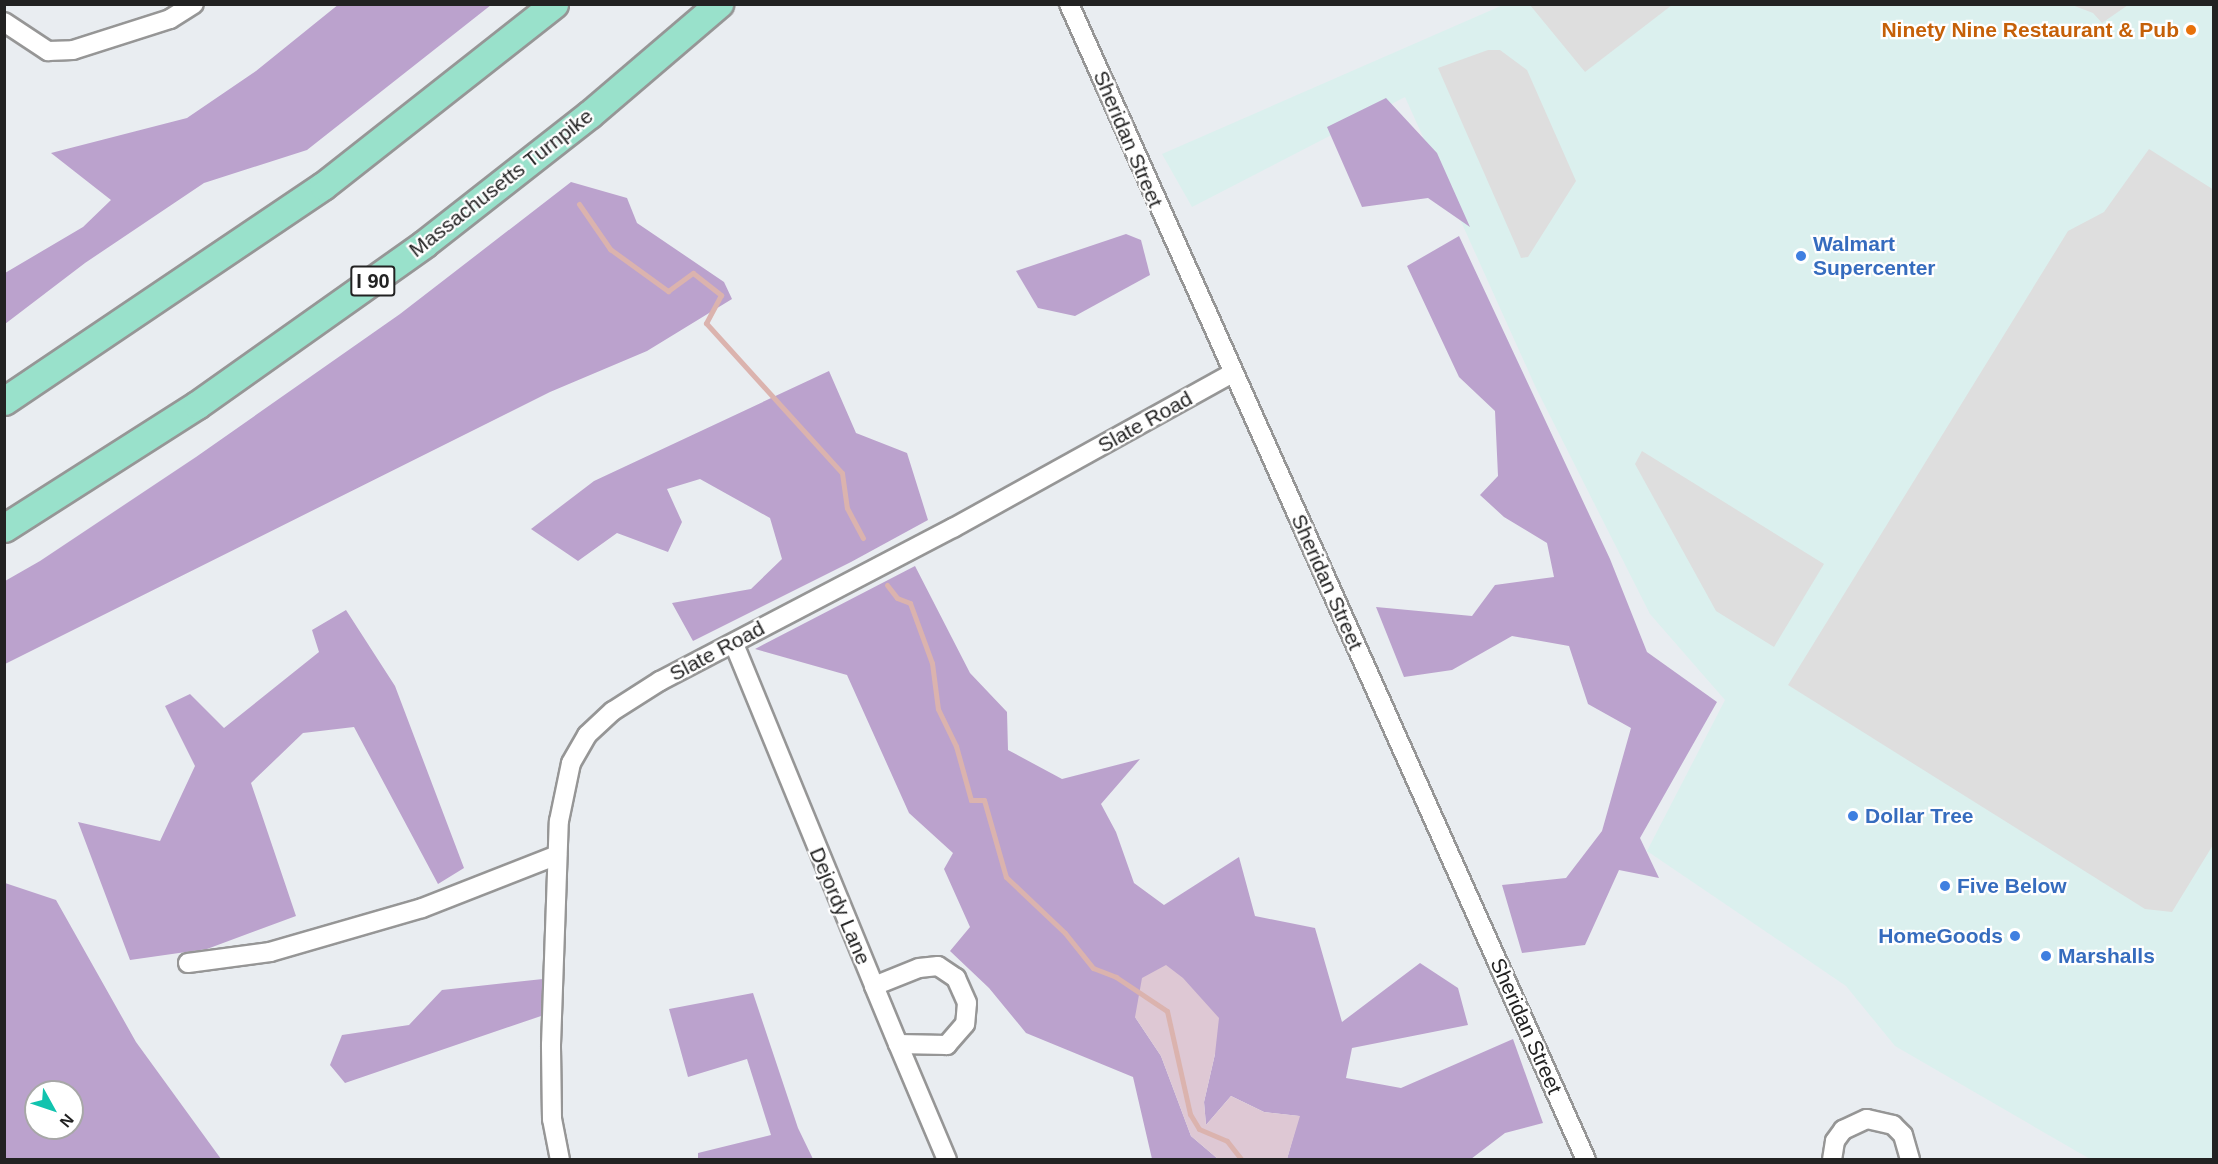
<!DOCTYPE html>
<style>
body{margin:0}
#map{position:relative;width:2218px;height:1164px;overflow:hidden;background:#e9edf1;font-family:Arial,sans-serif}
div>[style]{position:absolute}
[style*='--x']{left:calc(var(--x)*1px);top:calc(var(--y)*1px);width:calc(var(--w)*1px);rotate:calc(var(--a)*1deg)}
.commercial>*{inset:0;background:#dbf0ee}
.forest>*{inset:0;background:#bba2cd}
.wetland>*{inset:0;background:#dec8d4}
.parking>*{inset:0;background:#dedede}
.stream>*{height:5px;margin:-2.5px;padding:0 2.5px;transform-origin:2.5px;border-radius:2.5px;background:#dbb3ae}
.roads{filter:drop-shadow(2px 0 #969696) drop-shadow(-2px 0 #969696) drop-shadow(0 2px #969696) drop-shadow(0 -2px #969696)}
.minor>*{height:18px;margin:-9px;padding:0 9px;transform-origin:9px;border-radius:9px;background:#fff}
.highway>*{height:27px;margin:-13.5px;padding:0 13.5px;transform-origin:13.5px;border-radius:13.5px;background:#99e1cb}
.dots>*{width:16px;height:16px;translate:-50% -50%;box-sizing:border-box;border:3px solid #fff;border-radius:50%}
span{translate:-50% -50%;white-space:nowrap;text-align:center;line-height:1.15;-webkit-text-stroke:4.5px #fff;paint-order:stroke}
.shield-label span{padding:2px 4px;background:#fff;border:2px solid;border-radius:4px;-webkit-text-stroke-width:0}
.shield-label{font-size:20px;color:#222;font-weight:700}
.food-label{font-size:21px;color:#c56008;font-weight:700}
.right{translate:-100% -50%;text-align:right}
.street-label{font-size:21px;color:#222}
.shop-label{font-size:21px;color:#366cbe;font-weight:700}
.left{translate:0 -50%;text-align:left}
.frame{position:absolute;inset:0;border:6px solid #222;pointer-events:none}
.north{position:absolute;left:24px;top:1080px;width:60px;height:60px;box-sizing:border-box;background:#fff;border:2px solid #a7a7a7;border-radius:50%;rotate:130deg;font-size:16px;font-weight:700;line-height:24px;text-align:center;color:#222}
.north::after{content:'';display:block;margin:auto;width:21px;height:27px;background:#11c3ae;clip-path:polygon(50% 0,100% 100%,50% 72%,0 100%)}
</style>
<div id="map">
<div class="commercial">
<i style="clip-path:polygon(1503px 5px,2213px 5px,2213px 1159px,2090px 1159px,1895px 1046px,1846px 986px,1647px 851px,1725px 700px,1650px 614px,1536px 388px,1405px 97px,1192px 207px,1162px 154px)"></i>
</div>
<div class="forest">
<i style="clip-path:polygon(339px 4px,491px 5px,307px 150px,204px 183px,85px 263px,5px 324px,5px 273px,83px 227px,111px 200px,51px 153px,187px 118px,256px 71px)"></i>
<i style="clip-path:polygon(1386px 98px,1437px 153px,1470px 227px,1428px 198px,1362px 207px,1327px 127px)"></i>
<i style="clip-path:polygon(571px 182px,627px 198px,637px 223px,724px 282px,732px 299px,647px 351px,550px 392px,5px 664px,5px 581px,40px 561px,196px 457px,400px 314px)"></i>
<i style="clip-path:polygon(1126px 234px,1141px 240px,1150px 275px,1075px 316px,1038px 308px,1016px 271px)"></i>
<i style="clip-path:polygon(1459px 236px,1610px 559px,1647px 652px,1717px 702px,1640px 838px,1659px 878px,1619px 870px,1585px 945px,1522px 953px,1502px 885px,1566px 878px,1602px 831px,1631px 728px,1588px 704px,1569px 646px,1512px 636px,1452px 670px,1404px 677px,1376px 607px,1472px 616px,1495px 585px,1554px 577px,1547px 543px,1504px 517px,1480px 495px,1498px 476px,1495px 411px,1459px 377px,1407px 266px)"></i>
<i style="clip-path:polygon(829px 371px,856px 433px,907px 453px,928px 520px,851px 562px,693px 641px,672px 603px,751px 589px,782px 559px,770px 518px,700px 479px,667px 489px,682px 522px,668px 552px,617px 533px,578px 561px,531px 529px,594px 481px)"></i>
<i style="clip-path:polygon(915px 566px,970px 673px,1007px 712px,1008px 750px,1062px 779px,1140px 759px,1101px 804px,1116px 832px,1134px 883px,1164px 905px,1239px 857px,1255px 916px,1315px 928px,1342px 1022px,1420px 963px,1458px 988px,1468px 1025px,1352px 1048px,1346px 1078px,1401px 1088px,1513px 1039px,1543px 1123px,1505px 1133px,1471px 1159px,1287px 1159px,1299px 1116px,1264px 1112px,1231px 1096px,1206px 1125px,1204px 1102px,1215px 1054px,1135px 1017px,1161px 1056px,1191px 1136px,1218px 1159px,1152px 1159px,1133px 1077px,1026px 1033px,989px 988px,950px 951px,970px 927px,944px 869px,953px 853px,909px 813px,847px 675px,755px 649px)"></i>
<i style="clip-path:polygon(346px 610px,395px 686px,464px 868px,438px 884px,354px 727px,303px 733px,251px 783px,296px 916px,207px 949px,130px 960px,78px 822px,160px 841px,195px 766px,165px 706px,190px 694px,224px 728px,319px 652px,312px 630px)"></i>
<i style="clip-path:polygon(evenodd,5px 883px,56px 900px,136px 1042px,221px 1159px,5px 1159px,5px 883px,36px 1092px,72px 1092px,72px 1128px,36px 1128px,36px 1092px)"></i>
<i style="clip-path:polygon(543px 979px,544px 1015px,345px 1083px,330px 1065px,342px 1035px,409px 1025px,442px 990px)"></i>
<i style="clip-path:polygon(753px 993px,798px 1128px,813px 1159px,698px 1159px,698px 1153px,771px 1135px,747px 1059px,688px 1077px,669px 1009px)"></i>
</div>
<div class="wetland">
<i style="clip-path:polygon(1166px 965px,1183px 978px,1219px 1018px,1215px 1054px,1204px 1102px,1206px 1125px,1231px 1096px,1264px 1112px,1300px 1116px,1287px 1159px,1218px 1159px,1191px 1136px,1161px 1056px,1135px 1017px,1142px 978px)"></i>
</div>
<div class="parking">
<i style="clip-path:polygon(1530px 5px,1672px 5px,1585px 72px)"></i>
<i style="clip-path:polygon(2072px 5px,2128px 5px,2102px 23px,2093px 13px)"></i>
<i style="clip-path:polygon(1488px 50px,1500px 50px,1527px 70px,1576px 181px,1528px 257px,1521px 258px,1517px 248px,1438px 68px)"></i>
<i style="clip-path:polygon(2149px 149px,2214px 190px,2213px 845px,2172px 912px,2145px 909px,1788px 685px,2068px 231px,2104px 212px)"></i>
<i style="clip-path:polygon(1642px 451px,1824px 564px,1774px 647px,1716px 611px,1635px 464px)"></i>
</div>
<div class="stream">
<i style="--x:579;--y:204;--w:55;--a:55.4"></i>
<i style="--x:610;--y:249;--w:72;--a:35.9"></i>
<i style="--x:668;--y:291;--w:31;--a:-36"></i>
<i style="--x:693;--y:273;--w:36;--a:38"></i>
<i style="--x:721;--y:295;--w:32;--a:118"></i>
<i style="--x:706;--y:323;--w:202;--a:47.8"></i>
<i style="--x:842;--y:473;--w:35;--a:82"></i>
<i style="--x:847;--y:508;--w:34;--a:62"></i>
<i style="--x:887;--y:585;--w:16;--a:52"></i>
<i style="--x:897;--y:598;--w:14;--a:21"></i>
<i style="--x:910;--y:603;--w:64;--a:69.9"></i>
<i style="--x:932;--y:663;--w:46;--a:82.6"></i>
<i style="--x:938;--y:709;--w:41;--a:64.1"></i>
<i style="--x:956;--y:746;--w:56;--a:74.5"></i>
<i style="--x:971;--y:800;--w:13;--a:0"></i>
<i style="--x:984;--y:800;--w:80;--a:74.1"></i>
<i style="--x:1006;--y:877;--w:81;--a:43.5"></i>
<i style="--x:1065;--y:933;--w:45;--a:51.3"></i>
<i style="--x:1093;--y:968;--w:25;--a:21"></i>
<i style="--x:1116;--y:977;--w:61;--a:33.7"></i>
<i style="--x:1167;--y:1011;--w:106;--a:77.4"></i>
<i style="--x:1190;--y:1114;--w:17;--a:59"></i>
<i style="--x:1199;--y:1129;--w:30;--a:23"></i>
<i style="--x:1227;--y:1141;--w:24;--a:52"></i>
</div>
<div class="roads">
<div class="minor">
<i style="--x:1069;--y:4;--w:1266;--a:65.9"></i>
<i style="--x:4;--y:22;--w:53;--a:33.4"></i>
<i style="--x:48;--y:51;--w:25;--a:-2"></i>
<i style="--x:73;--y:50;--w:102;--a:-17.7"></i>
<i style="--x:170;--y:19;--w:28;--a:-32"></i>
<i style="--x:734;--y:644;--w:370;--a:67.7"></i>
<i style="--x:874;--y:986;--w:48;--a:-21.8"></i>
<i style="--x:919;--y:968;--w:19;--a:-6"></i>
<i style="--x:938;--y:966;--w:22;--a:34"></i>
<i style="--x:956;--y:978;--w:27;--a:66"></i>
<i style="--x:967;--y:1003;--w:21;--a:95"></i>
<i style="--x:965;--y:1024;--w:28;--a:131"></i>
<i style="--x:947;--y:1045;--w:49;--a:-178.8"></i>
<i style="--x:898;--y:1044;--w:126;--a:67.1"></i>
<i style="--x:188;--y:963;--w:83;--a:-7.6"></i>
<i style="--x:270;--y:952;--w:158;--a:-16.1"></i>
<i style="--x:422;--y:908;--w:145;--a:-21.4"></i>
<i style="--x:874;--y:986;--w:63;--a:67.5"></i>
<i style="--x:560;--y:1160;--w:42;--a:-101"></i>
<i style="--x:552;--y:1119;--w:74;--a:-90.8"></i>
<i style="--x:551;--y:1045;--w:224;--a:-88"></i>
<i style="--x:559;--y:821;--w:59;--a:-78.3"></i>
<i style="--x:571;--y:763;--w:32;--a:-60"></i>
<i style="--x:587;--y:735;--w:35;--a:-43"></i>
<i style="--x:613;--y:711;--w:56;--a:-32.6"></i>
<i style="--x:660;--y:681;--w:331;--a:-27.6"></i>
<i style="--x:953;--y:528;--w:320;--a:-29"></i>
<i style="--x:1832;--y:1160;--w:19;--a:-81"></i>
<i style="--x:1835;--y:1141;--w:14;--a:-54"></i>
<i style="--x:1843;--y:1130;--w:26;--a:-25"></i>
<i style="--x:1867;--y:1119;--w:27;--a:13"></i>
<i style="--x:1893;--y:1125;--w:14;--a:45"></i>
<i style="--x:1903;--y:1135;--w:26;--a:74"></i>
</div>
<div class="highway">
<i style="--x:4;--y:401;--w:385;--a:-34"></i>
<i style="--x:323;--y:186;--w:294;--a:-38.2"></i>
<i style="--x:4;--y:528;--w:229;--a:-32.5"></i>
<i style="--x:197;--y:405;--w:278;--a:-35.3"></i>
<i style="--x:424;--y:244;--w:211;--a:-38.1"></i>
<i style="--x:590;--y:114;--w:170;--a:-40.5"></i>
</div>
</div>
<div class="dots">
<i style="left:2191px;top:30px;background:#e8710a"></i>
<i style="left:1801px;top:256px;background:#3f7fe0"></i>
<i style="left:1853px;top:816px;background:#3f7fe0"></i>
<i style="left:1945px;top:886px;background:#3f7fe0"></i>
<i style="left:2015px;top:936px;background:#3f7fe0"></i>
<i style="left:2046px;top:956px;background:#3f7fe0"></i>
</div>
<div class="shield-label">
<span style="left:373px;top:281px">I 90</span>
</div>
<div class="food-label">
<span class="right" style="left:2179px;top:30px">Ninety Nine Restaurant &amp; Pub</span>
</div>
<div class="street-label">
<span style="left:1128px;top:139px;rotate:67deg">Sheridan Street</span>
<span style="left:501px;top:183px;rotate:-38deg">Massachusetts Turnpike</span>
<span style="left:1145px;top:422px;rotate:-29deg">Slate Road</span>
<span style="left:1327px;top:582px;rotate:66deg">Sheridan Street</span>
<span style="left:717px;top:651px;rotate:-28deg">Slate Road</span>
<span style="left:840px;top:906px;rotate:67deg">Dejordy Lane</span>
<span style="left:1526px;top:1026px;rotate:66deg">Sheridan Street</span>
</div>
<div class="shop-label">
<span class="left" style="left:1813px;top:256px">Walmart<br>Supercenter</span>
<span class="left" style="left:1865px;top:816px">Dollar Tree</span>
<span class="left" style="left:1957px;top:886px">Five Below</span>
<span class="right" style="left:2003px;top:936px">HomeGoods</span>
<span class="left" style="left:2058px;top:956px">Marshalls</span>
</div>
<div class="frame"></div>
<div class="north">N</div>
</div>
